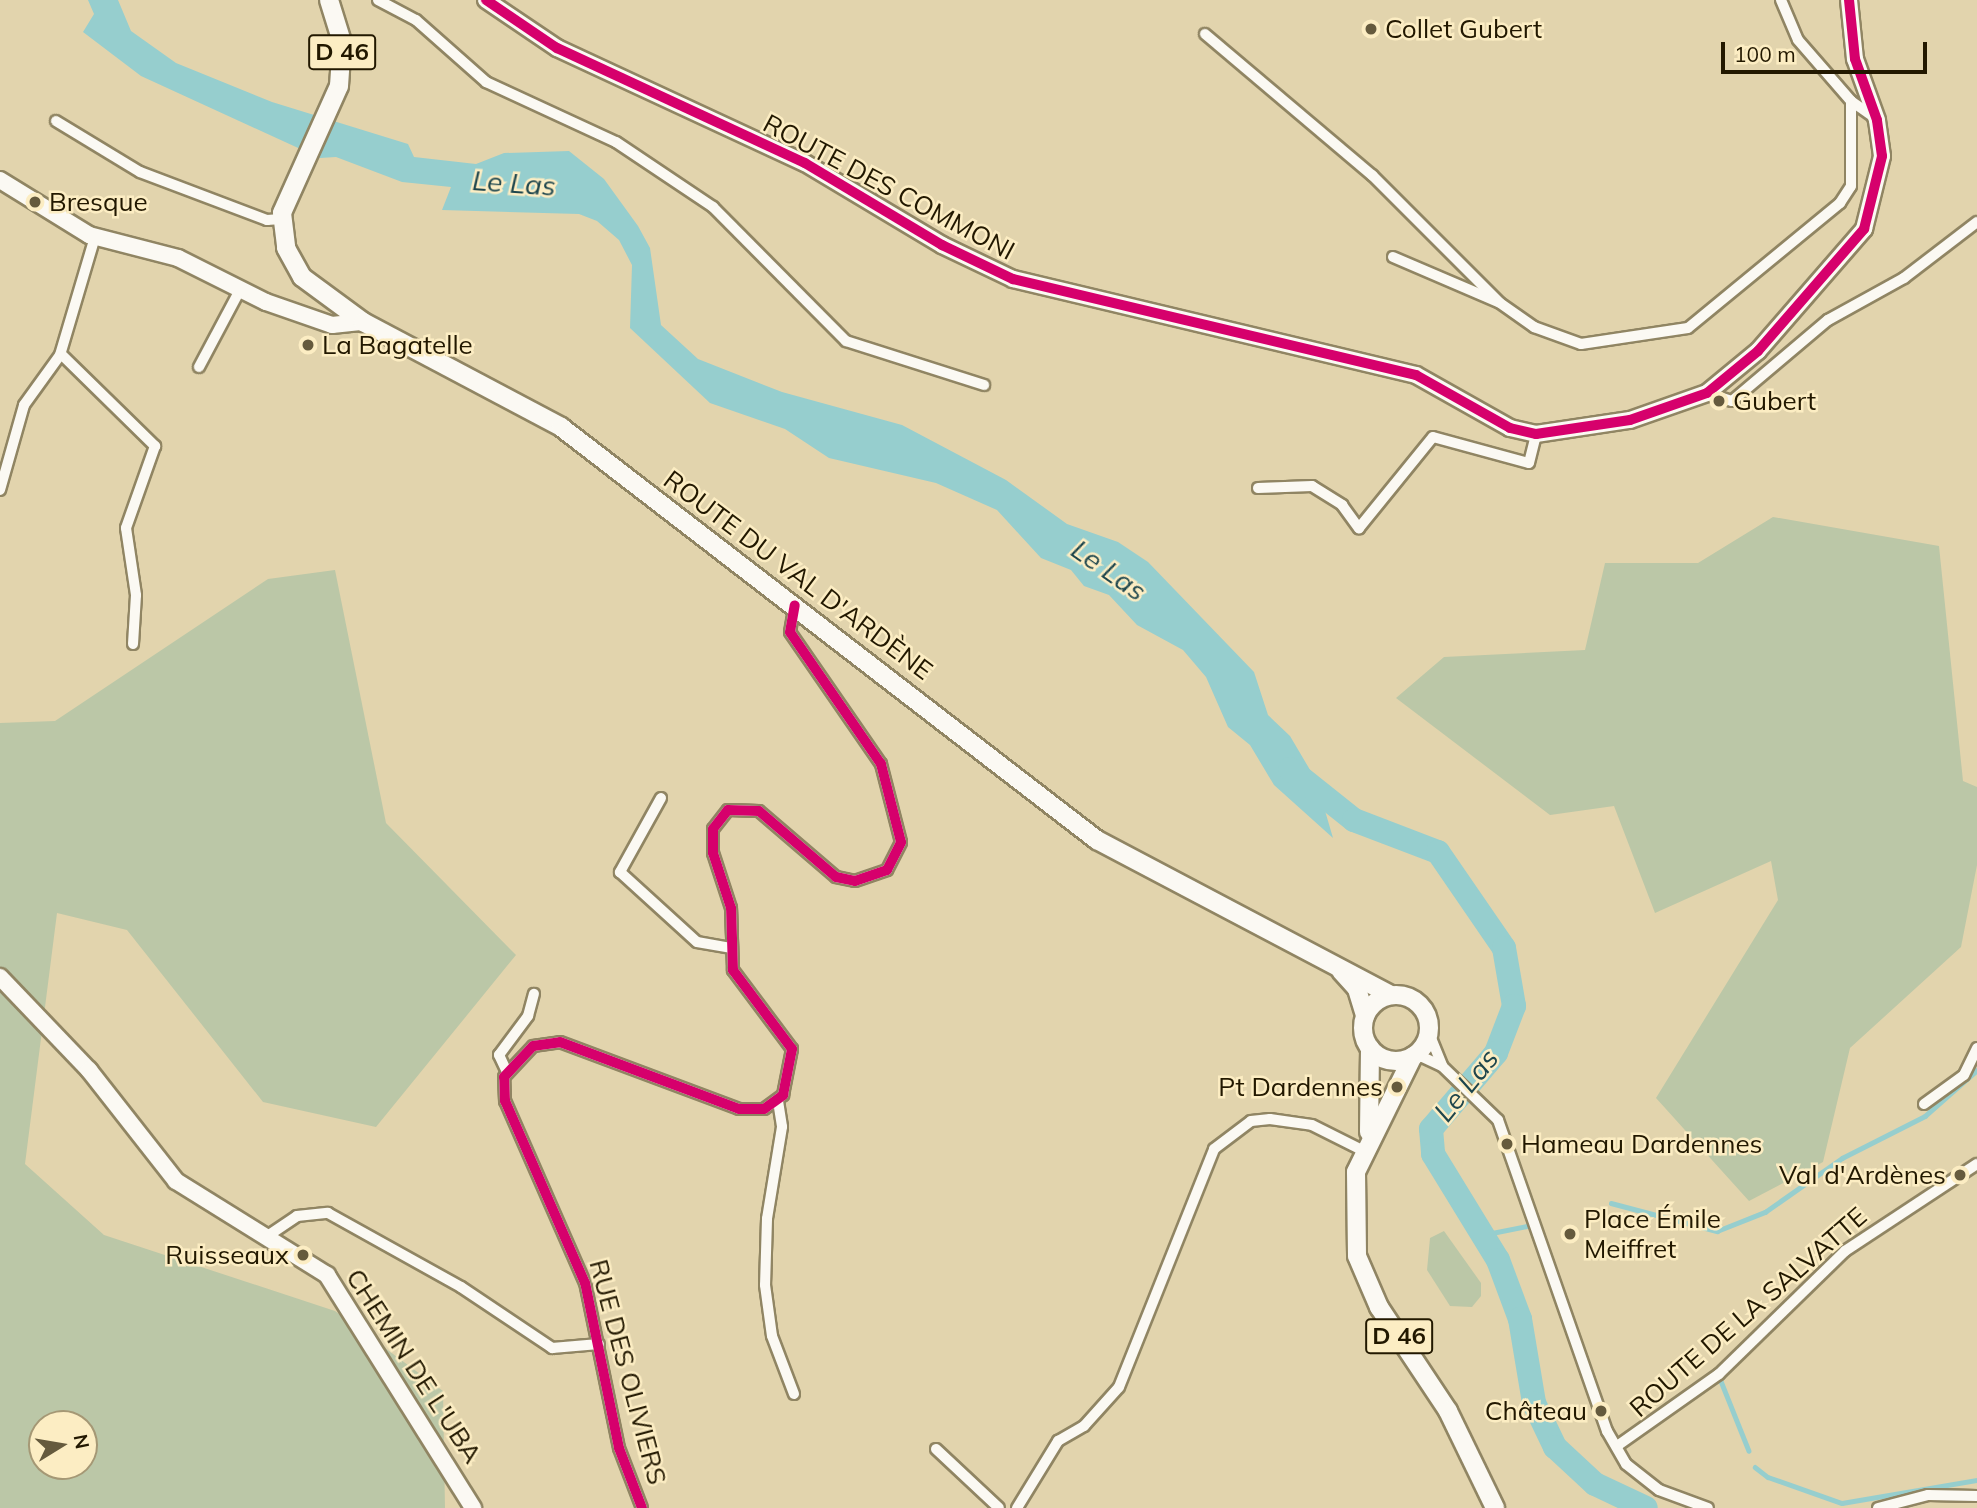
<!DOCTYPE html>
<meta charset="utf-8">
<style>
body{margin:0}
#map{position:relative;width:1977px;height:1508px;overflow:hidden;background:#e2d4ad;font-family:Mulish,sans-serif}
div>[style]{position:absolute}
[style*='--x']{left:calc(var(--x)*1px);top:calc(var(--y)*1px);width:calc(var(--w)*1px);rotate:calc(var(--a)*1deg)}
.green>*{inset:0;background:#bbc7a7}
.water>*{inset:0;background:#96cece}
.stream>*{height:4.5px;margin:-2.25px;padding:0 2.25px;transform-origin:2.25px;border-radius:2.25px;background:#96cece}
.river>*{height:24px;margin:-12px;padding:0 12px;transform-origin:12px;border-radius:12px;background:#96cece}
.roads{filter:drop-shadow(2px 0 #908563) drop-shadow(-2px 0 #908563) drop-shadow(0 2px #908563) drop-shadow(0 -2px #908563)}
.street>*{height:10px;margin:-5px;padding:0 5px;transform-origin:5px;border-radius:5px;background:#fbf9f3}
.secondary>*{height:16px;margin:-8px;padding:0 8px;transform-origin:8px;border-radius:8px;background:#fbf9f3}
.primary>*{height:18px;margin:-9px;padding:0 9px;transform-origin:9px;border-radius:9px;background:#fbf9f3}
.primary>.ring{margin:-9px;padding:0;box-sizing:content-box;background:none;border:18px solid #fbf9f3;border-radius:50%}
.cycleway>*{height:10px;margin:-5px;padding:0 5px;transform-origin:5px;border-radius:5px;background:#d6006c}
.dots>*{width:19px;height:19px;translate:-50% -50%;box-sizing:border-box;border:4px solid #fcedc3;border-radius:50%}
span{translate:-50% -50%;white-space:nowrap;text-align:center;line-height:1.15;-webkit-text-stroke:5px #fcedc3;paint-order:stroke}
.shield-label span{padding:2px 5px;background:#fcedc3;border:2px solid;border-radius:5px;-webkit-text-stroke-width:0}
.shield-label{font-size:24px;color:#221800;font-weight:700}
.poi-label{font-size:26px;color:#221800}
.left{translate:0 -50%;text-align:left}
.right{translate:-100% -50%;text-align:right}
.street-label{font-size:26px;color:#221800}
.water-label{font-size:28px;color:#1e464d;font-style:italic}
.north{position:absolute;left:28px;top:1410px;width:70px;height:70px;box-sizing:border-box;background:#fcedc3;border:2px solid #a59875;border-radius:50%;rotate:79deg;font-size:19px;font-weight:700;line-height:28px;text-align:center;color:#221800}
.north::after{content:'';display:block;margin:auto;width:24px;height:32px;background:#655a3d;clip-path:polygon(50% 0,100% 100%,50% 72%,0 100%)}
.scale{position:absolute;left:1721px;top:42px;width:206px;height:32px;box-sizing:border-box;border:4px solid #221800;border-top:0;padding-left:9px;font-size:21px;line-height:24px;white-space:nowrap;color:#221800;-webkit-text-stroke:5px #fcedc3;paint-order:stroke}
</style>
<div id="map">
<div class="green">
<i style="clip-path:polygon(1773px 517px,1939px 546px,1963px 781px,1977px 787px,1977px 865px,1961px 947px,1850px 1048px,1823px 1162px,1749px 1201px,1656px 1098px,1778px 900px,1771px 861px,1655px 913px,1614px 806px,1550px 815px,1396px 698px,1444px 657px,1585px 650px,1605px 563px,1698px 563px)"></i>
<i style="clip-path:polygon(evenodd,335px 570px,386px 823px,516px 955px,376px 1127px,263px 1102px,127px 930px,57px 913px,25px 1164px,104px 1235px,335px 1311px,443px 1391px,445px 1508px,0 1508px,0 723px,55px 721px,268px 579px,335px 570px,42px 1424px,84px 1424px,84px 1466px,42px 1466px,42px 1424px)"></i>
<i style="clip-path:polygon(1444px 1231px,1481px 1283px,1481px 1296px,1472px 1307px,1450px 1306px,1427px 1270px,1430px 1238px)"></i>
</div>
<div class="water">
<i style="clip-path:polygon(88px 0,118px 0,131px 31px,176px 63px,272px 102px,408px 144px,414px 157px,476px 164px,504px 153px,569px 151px,604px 179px,638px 226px,650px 248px,661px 325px,698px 359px,782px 392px,902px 425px,1006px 480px,1067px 524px,1118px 542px,1148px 562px,1254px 672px,1268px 715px,1290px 736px,1316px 780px,1333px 838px,1274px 785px,1250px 745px,1228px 727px,1206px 677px,1183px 650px,1137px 625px,1109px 595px,1084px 586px,1071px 570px,1041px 558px,997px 510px,936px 483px,829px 458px,785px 429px,710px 403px,630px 328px,632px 265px,619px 240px,597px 221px,579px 214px,442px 210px,451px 187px,402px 182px,336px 157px,320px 158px,141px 76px,83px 32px,94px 14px)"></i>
</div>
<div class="stream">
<i style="--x:1611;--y:1203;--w:110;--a:14.8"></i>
<i style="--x:1717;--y:1231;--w:52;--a:-21.6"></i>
<i style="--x:1765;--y:1212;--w:94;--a:-35"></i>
<i style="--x:1842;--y:1158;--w:93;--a:-26.8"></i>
<i style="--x:1925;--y:1116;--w:69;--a:-41.5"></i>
<i style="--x:1482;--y:1235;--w:51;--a:-11.3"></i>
<i style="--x:1721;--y:1381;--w:75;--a:68.2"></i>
<i style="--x:1755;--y:1467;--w:16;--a:38"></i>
<i style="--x:1768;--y:1477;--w:78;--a:19.4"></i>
<i style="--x:1842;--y:1503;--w:137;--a:-9.7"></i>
</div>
<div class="river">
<i style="--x:1290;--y:769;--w:82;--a:38.6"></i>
<i style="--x:1354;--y:820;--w:90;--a:20.9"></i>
<i style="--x:1438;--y:852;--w:116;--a:55.5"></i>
<i style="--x:1504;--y:948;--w:59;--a:80.2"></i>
<i style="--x:1514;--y:1006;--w:50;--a:111"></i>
<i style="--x:1496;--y:1053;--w:100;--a:130.5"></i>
<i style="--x:1431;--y:1129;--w:25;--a:85"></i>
<i style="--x:1433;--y:1154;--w:124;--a:58.5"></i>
<i style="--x:1498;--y:1260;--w:63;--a:69.6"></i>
<i style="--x:1520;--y:1319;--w:85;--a:80.5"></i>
<i style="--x:1534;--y:1403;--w:49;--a:64.5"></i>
<i style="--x:1555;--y:1447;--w:54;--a:42.8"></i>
<i style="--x:1595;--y:1484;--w:56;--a:25.2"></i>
</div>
<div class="roads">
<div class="street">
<i style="--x:378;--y:0;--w:43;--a:27.8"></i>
<i style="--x:416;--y:20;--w:94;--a:41.5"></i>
<i style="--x:486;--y:82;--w:143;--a:24.8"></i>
<i style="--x:616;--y:142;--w:117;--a:33.8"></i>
<i style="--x:713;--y:207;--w:189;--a:45.2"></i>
<i style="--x:846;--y:341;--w:145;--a:17.7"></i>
<i style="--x:1781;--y:0;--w:43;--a:67"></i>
<i style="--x:1798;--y:40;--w:81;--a:49"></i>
<i style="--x:1851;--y:101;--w:29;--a:35"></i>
<i style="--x:1205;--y:34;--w:219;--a:40.2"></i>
<i style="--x:1372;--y:175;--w:181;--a:45"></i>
<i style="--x:1500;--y:303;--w:42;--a:35.2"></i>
<i style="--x:1534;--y:327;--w:50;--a:19.9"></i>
<i style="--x:1581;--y:344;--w:108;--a:-8.5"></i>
<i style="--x:1688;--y:328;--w:197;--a:-39.4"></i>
<i style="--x:1840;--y:203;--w:20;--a:-57"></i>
<i style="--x:1851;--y:186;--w:85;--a:-90"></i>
<i style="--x:56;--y:121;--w:98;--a:31.3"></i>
<i style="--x:140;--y:172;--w:136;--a:20.7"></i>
<i style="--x:267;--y:220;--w:14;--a:-4"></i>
<i style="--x:1393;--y:257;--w:114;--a:23.2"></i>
<i style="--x:61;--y:354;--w:132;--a:44.4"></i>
<i style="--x:155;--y:446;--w:87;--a:109.5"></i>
<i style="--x:126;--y:528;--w:68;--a:81.5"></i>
<i style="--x:136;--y:595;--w:49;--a:93.5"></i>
<i style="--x:199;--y:367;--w:87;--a:-62"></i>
<i style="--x:1707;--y:393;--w:26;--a:18"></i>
<i style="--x:1732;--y:401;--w:126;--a:-40.2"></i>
<i style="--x:1828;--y:320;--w:87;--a:-28.9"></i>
<i style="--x:1904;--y:278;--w:92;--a:-37.5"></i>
<i style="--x:1258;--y:488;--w:54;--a:-2.1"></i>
<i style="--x:1312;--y:486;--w:36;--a:32"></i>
<i style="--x:1342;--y:505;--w:29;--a:54"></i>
<i style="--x:1359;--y:528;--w:117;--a:-50.9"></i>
<i style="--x:1433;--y:437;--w:99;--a:15.2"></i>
<i style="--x:1529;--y:463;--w:30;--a:-76"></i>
<i style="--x:0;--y:490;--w:88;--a:-74.2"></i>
<i style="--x:24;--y:405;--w:62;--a:-54.2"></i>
<i style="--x:60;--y:355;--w:123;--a:-73.5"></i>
<i style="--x:661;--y:798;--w:85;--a:119"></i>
<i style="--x:620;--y:872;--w:104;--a:42.3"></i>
<i style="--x:697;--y:942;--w:34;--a:10"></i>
<i style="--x:1429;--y:1033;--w:35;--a:68"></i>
<i style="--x:1416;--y:1054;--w:29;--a:25"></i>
<i style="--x:1442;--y:1066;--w:78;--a:44"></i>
<i style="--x:1498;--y:1120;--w:330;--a:70.7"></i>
<i style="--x:1607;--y:1431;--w:38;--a:60"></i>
<i style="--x:1626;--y:1464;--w:42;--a:38.2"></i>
<i style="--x:1659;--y:1490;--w:52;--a:20.2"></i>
<i style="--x:507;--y:1072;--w:19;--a:-115"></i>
<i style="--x:499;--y:1055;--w:49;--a:-53.4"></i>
<i style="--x:528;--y:1016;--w:23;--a:-75"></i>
<i style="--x:778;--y:1101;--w:26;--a:81"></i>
<i style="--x:782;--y:1127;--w:93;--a:99.3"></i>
<i style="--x:767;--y:1219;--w:66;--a:91.7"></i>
<i style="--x:765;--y:1285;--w:51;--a:82.2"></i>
<i style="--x:772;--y:1336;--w:62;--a:69.2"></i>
<i style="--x:1924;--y:1104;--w:49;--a:-35.9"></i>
<i style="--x:1964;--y:1075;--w:30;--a:-64"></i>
<i style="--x:269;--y:1235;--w:34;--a:-34"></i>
<i style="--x:297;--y:1216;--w:31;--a:-6"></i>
<i style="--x:328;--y:1213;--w:152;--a:29.1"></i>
<i style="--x:461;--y:1287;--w:110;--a:33.8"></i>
<i style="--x:552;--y:1348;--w:47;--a:-4.9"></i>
<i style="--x:1617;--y:1446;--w:125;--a:-35.2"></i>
<i style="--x:1719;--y:1374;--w:176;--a:-44.3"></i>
<i style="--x:1845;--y:1251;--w:158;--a:-33.4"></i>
<i style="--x:936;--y:1449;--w:86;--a:43.1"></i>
<i style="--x:642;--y:1508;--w:64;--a:-111"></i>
<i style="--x:619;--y:1448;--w:168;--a:-101.6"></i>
<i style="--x:585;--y:1283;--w:199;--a:-113.7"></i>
<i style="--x:505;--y:1101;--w:24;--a:-92"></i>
<i style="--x:504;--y:1077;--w:42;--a:-46.9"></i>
<i style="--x:533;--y:1046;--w:27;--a:-8"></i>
<i style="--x:560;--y:1042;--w:191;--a:20.5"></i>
<i style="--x:739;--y:1109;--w:25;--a:0"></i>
<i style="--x:764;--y:1109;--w:24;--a:-36"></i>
<i style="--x:783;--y:1095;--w:47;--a:-78.9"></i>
<i style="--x:792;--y:1049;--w:99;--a:-126.8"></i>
<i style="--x:733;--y:970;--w:62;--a:-91.8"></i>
<i style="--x:731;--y:908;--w:58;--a:-108.1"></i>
<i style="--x:713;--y:853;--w:24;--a:-90"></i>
<i style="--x:713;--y:829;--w:24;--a:-52"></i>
<i style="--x:728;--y:810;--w:31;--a:2"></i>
<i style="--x:759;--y:811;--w:101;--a:40.6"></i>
<i style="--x:836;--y:877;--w:19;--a:12"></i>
<i style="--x:855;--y:881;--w:34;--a:-19"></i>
<i style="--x:887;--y:870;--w:31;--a:-63"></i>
<i style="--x:901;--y:842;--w:81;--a:-104.4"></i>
<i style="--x:881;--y:764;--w:160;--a:-124.6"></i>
<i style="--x:790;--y:632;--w:27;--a:-80"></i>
<i style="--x:1017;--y:1508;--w:79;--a:-58.5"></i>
<i style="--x:1058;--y:1441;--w:30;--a:-30"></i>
<i style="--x:1084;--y:1426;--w:52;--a:-48.1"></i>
<i style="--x:1119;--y:1387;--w:256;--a:-68.2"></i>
<i style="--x:1214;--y:1149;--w:46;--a:-37.1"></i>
<i style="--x:1251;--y:1121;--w:19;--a:-6"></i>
<i style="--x:1270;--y:1119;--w:42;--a:8.1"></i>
<i style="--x:1312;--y:1125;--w:58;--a:26.6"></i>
<i style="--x:1878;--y:1508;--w:52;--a:-14.6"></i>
<i style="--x:1928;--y:1495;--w:49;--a:1.2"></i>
</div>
<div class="secondary">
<i style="--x:486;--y:0;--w:86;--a:34.1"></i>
<i style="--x:557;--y:48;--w:273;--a:24.9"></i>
<i style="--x:805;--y:163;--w:160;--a:30.9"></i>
<i style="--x:942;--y:245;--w:79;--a:25.6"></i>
<i style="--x:1013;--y:279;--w:414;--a:13.4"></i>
<i style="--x:1416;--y:375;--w:108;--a:29.4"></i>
<i style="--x:1510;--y:428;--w:27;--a:13"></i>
<i style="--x:1536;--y:434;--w:95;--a:-8.5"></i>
<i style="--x:1630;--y:420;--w:82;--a:-19.3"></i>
<i style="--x:1707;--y:393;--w:66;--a:-39.5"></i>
<i style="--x:1758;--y:351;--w:162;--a:-49"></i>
<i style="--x:1864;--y:229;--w:75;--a:-76.1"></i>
<i style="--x:1882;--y:156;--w:36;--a:-98"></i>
<i style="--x:1877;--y:120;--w:65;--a:-109.8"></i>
<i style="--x:1855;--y:59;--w:59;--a:-95.8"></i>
<i style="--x:0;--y:180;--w:105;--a:31.7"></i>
<i style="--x:89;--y:235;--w:92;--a:14.5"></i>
<i style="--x:178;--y:258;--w:98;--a:26.6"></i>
<i style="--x:266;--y:302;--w:70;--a:19.2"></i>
<i style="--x:332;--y:325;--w:31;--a:-6"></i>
<i style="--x:0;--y:977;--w:129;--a:46.3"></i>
<i style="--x:89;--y:1070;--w:141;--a:51.9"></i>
<i style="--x:176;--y:1181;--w:178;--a:31.9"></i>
<i style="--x:327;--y:1275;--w:275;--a:57.9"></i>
</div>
<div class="primary">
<i style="--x:329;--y:0;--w:44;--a:72.8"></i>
<i style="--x:342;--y:42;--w:44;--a:93.9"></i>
<i style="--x:339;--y:86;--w:139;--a:114.2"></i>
<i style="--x:282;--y:213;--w:35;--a:83"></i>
<i style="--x:286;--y:248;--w:33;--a:61"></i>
<i style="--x:302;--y:277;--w:76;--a:36.4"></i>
<i style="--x:363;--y:322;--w:224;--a:27.9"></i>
<i style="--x:561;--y:427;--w:677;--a:37.62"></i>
<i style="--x:1097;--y:840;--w:332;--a:27.8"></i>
<i style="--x:1341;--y:971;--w:24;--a:48"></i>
<i style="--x:1357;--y:989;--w:28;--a:73"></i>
<i class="ring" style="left:1363px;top:995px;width:48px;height:48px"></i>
<i style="--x:1413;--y:1056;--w:129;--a:116.2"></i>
<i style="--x:1356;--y:1172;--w:84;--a:89.3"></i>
<i style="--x:1357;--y:1256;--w:56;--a:66.7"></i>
<i style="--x:1379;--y:1307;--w:125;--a:56.4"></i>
<i style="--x:1448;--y:1411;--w:108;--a:64.1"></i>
<i style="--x:1369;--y:1132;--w:84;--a:-89.3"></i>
</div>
</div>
<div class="cycleway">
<i style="--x:486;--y:0;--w:86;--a:34.1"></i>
<i style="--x:557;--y:48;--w:273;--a:24.9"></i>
<i style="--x:805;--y:163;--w:160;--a:30.9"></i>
<i style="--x:942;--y:245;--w:79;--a:25.6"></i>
<i style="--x:1013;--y:279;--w:414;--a:13.4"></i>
<i style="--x:1416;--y:375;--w:108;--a:29.4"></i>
<i style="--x:1510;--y:428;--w:27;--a:13"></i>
<i style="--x:1536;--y:434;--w:95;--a:-8.5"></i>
<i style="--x:1630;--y:420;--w:82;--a:-19.3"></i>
<i style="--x:1707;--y:393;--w:66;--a:-39.5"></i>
<i style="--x:1758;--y:351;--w:162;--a:-49"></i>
<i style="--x:1864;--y:229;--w:75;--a:-76.1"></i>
<i style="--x:1882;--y:156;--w:36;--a:-98"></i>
<i style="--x:1877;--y:120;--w:65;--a:-109.8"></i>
<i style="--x:1855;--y:59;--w:59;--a:-95.8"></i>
<i style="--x:642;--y:1508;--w:64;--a:-111"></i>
<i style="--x:619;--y:1448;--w:168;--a:-101.6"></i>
<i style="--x:585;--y:1283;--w:199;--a:-113.7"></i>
<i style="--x:505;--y:1101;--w:24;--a:-92"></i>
<i style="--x:504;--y:1077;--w:42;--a:-46.9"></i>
<i style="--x:533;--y:1046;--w:27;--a:-8"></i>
<i style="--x:560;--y:1042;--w:191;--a:20.5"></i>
<i style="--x:739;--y:1109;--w:25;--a:0"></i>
<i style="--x:764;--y:1109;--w:24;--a:-36"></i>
<i style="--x:783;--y:1095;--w:47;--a:-78.9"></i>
<i style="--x:792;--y:1049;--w:99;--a:-126.8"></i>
<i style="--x:733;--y:970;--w:62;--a:-91.8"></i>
<i style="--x:731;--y:908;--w:58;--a:-108.1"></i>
<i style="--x:713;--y:853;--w:24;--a:-90"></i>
<i style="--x:713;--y:829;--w:24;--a:-52"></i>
<i style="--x:728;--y:810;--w:31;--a:2"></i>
<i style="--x:759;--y:811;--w:101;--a:40.6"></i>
<i style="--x:836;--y:877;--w:19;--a:12"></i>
<i style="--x:855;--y:881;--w:34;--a:-19"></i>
<i style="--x:887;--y:870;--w:31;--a:-63"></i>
<i style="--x:901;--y:842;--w:81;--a:-104.4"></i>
<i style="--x:881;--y:764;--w:160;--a:-124.6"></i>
<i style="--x:790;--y:632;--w:27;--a:-80"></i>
</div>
<div class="dots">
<i style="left:1371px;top:29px;background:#655a3d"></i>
<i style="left:35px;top:202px;background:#655a3d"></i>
<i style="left:308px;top:345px;background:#655a3d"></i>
<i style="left:1719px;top:401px;background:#655a3d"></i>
<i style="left:1397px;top:1087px;background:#655a3d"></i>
<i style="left:1507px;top:1144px;background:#655a3d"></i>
<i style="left:1960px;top:1175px;background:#655a3d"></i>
<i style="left:1570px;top:1234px;background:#655a3d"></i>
<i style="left:303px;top:1255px;background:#655a3d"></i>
<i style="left:1601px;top:1411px;background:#655a3d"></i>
</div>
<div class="shield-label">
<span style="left:342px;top:52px">D 46</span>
<span style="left:1399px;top:1336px">D 46</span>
</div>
<div class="poi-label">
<span class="left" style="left:1385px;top:29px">Collet Gubert</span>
<span class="left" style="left:49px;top:202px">Bresque</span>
<span class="left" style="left:322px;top:345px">La Bagatelle</span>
<span class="left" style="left:1733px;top:401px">Gubert</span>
<span class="right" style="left:1383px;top:1087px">Pt Dardennes</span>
<span class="left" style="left:1521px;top:1144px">Hameau Dardennes</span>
<span class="right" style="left:1946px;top:1175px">Val d'Ardènes</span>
<span class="left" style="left:1584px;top:1234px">Place Émile<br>Meiffret</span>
<span class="right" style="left:289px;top:1255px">Ruisseaux</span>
<span class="right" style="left:1587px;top:1411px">Château</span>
</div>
<div class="street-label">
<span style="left:889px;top:187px;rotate:28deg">ROUTE DES COMMONI</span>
<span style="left:798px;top:575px;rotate:37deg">ROUTE DU VAL D'ARDÈNE</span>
<span style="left:1748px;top:1312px;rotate:-41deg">ROUTE DE LA SALVATTE</span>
<span style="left:414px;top:1366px;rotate:57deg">CHEMIN DE L'UBA</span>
<span style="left:628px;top:1372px;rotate:75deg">RUE DES OLIVIERS</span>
</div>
<div class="water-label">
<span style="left:514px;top:183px;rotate:4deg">Le Las</span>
<span style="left:1109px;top:570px;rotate:35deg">Le Las</span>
<span style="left:1466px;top:1085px;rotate:-51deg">Le Las</span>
</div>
<div class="north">N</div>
<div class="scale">100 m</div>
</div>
